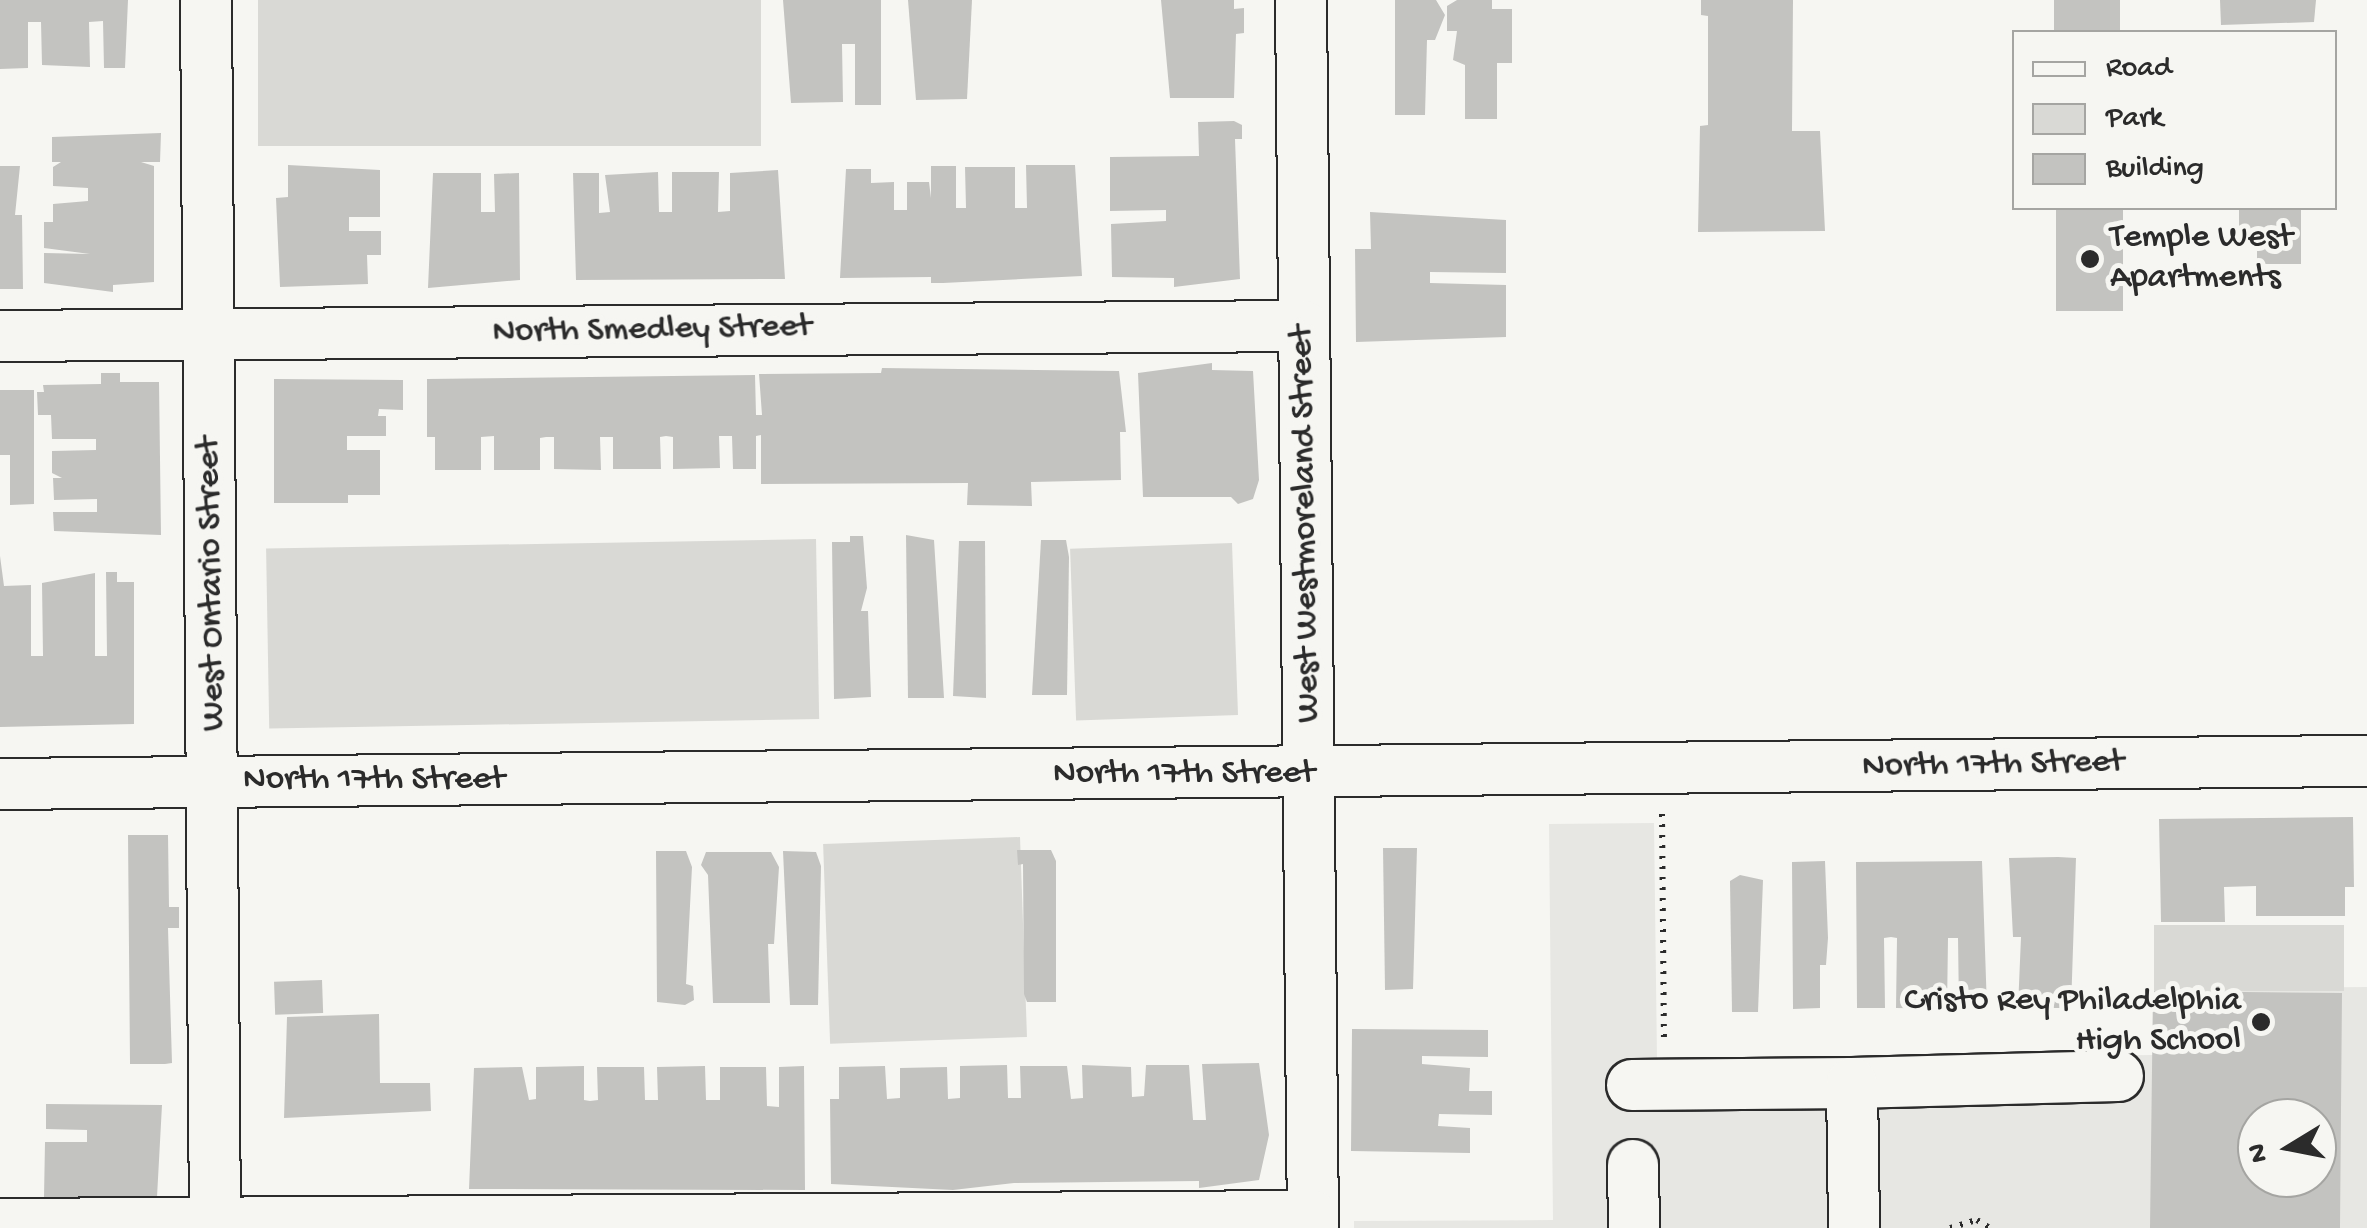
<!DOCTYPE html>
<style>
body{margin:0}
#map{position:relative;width:2367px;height:1228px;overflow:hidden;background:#f6f6f2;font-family:"Gochi Hand",sans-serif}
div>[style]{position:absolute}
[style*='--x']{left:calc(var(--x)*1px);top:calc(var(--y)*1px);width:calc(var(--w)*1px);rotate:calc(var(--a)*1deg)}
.built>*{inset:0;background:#e7e7e3}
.green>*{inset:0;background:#d9d9d5;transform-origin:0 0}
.building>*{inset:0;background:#c3c3c0;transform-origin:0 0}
.path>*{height:6px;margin-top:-3px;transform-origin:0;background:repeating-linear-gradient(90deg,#2b2b2b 0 2.5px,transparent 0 10.5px)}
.roads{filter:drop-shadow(2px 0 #2b2b2b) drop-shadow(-2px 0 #2b2b2b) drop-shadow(0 2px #2b2b2b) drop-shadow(0 -2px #2b2b2b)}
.minor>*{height:50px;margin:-25px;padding:0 25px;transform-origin:25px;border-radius:25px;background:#f6f6f2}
.dots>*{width:28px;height:28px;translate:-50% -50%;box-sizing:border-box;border:5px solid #f6f6f2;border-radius:50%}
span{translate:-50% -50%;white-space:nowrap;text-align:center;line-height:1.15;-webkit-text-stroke:10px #f6f6f2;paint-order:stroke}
.poi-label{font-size:35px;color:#2b2b2b}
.left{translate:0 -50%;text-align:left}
.right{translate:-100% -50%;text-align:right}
.street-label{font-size:35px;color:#2b2b2b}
.legend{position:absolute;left:2012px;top:30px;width:325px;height:180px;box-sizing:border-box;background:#f6f6f2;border:2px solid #a5a5a2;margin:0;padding:12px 18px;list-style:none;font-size:30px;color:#2b2b2b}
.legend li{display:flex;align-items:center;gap:20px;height:50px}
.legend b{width:50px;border:2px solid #a5a5a2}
.north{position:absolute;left:2237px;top:1098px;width:100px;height:100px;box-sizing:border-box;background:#f6f6f2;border:2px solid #a5a5a2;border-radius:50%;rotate:260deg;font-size:28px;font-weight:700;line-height:40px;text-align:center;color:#2b2b2b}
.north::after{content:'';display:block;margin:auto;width:35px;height:45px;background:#2b2b2b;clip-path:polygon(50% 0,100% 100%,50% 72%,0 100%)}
</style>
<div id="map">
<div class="built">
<i style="clip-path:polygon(evenodd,1654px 823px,1657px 1059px,2154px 1055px,2154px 989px,2367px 987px,2367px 1228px,1354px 1228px,1354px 1221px,1553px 1220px,1549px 824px,1654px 823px,2257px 1118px,2317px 1118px,2317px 1178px,2257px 1178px,2257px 1118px)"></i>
</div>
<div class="green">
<i style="left:258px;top:0;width:503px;height:146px"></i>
<i style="left:816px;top:539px;width:180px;height:550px;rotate:89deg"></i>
<i style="left:1232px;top:543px;width:172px;height:162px;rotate:88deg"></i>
<i style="left:1020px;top:837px;width:200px;height:197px;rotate:88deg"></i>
<i style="left:2154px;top:925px;width:190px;height:66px"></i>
</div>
<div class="building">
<i style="clip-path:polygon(0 0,128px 0,125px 68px,104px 68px,103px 21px,89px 22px,90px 67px,42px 65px,41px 22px,28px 22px,28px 68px,0 69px)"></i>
<i style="clip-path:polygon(783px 0,881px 0,881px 105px,855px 105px,855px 44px,842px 44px,843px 102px,791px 103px)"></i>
<i style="clip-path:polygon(908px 0,972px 0,967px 99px,916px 100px)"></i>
<i style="clip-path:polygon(1161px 0,1234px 0,1234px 9px,1244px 8px,1244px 33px,1236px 34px,1234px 98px,1170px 98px)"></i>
<i style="clip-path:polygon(1395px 0,1436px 0,1445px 15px,1435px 40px,1427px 40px,1425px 115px,1395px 115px)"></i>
<i style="clip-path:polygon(1457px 0,1492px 0,1492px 9px,1512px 9px,1512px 63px,1497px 63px,1497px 119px,1465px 119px,1465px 65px,1453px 60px,1457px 31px,1447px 31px,1447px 6px)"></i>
<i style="clip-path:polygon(1701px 0,1793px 0,1792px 131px,1820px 131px,1825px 231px,1698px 232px,1700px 126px,1708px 125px,1708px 16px,1701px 15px)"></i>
<i style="left:2054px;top:0;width:66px;height:32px"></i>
<i style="clip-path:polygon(2220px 0,2316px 0,2314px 22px,2221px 25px)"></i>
<i style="clip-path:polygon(1234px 121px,1242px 125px,1242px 139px,1235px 139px,1240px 279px,1174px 287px,1174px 278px,1112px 277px,1111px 224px,1166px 221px,1166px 210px,1110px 211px,1110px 157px,1199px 156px,1198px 122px)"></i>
<i style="clip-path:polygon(161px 133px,160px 162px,141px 162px,154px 166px,154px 282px,113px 285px,113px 292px,44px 283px,44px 253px,90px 254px,44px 248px,44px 222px,53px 222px,53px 204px,88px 201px,88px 188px,53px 186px,53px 167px,61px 162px,52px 162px,52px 137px)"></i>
<i style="clip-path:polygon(288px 165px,380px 170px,380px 217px,349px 217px,349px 231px,381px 231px,381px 255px,367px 255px,368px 284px,280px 287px,276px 198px,288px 197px)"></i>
<i style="clip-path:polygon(1026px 165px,1075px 165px,1082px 276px,943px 283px,931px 283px,931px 277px,840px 278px,846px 169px,871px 169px,871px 183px,894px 182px,894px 210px,907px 210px,907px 182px,929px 182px,931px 198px,931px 166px,956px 166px,956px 208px,966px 208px,965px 167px,1015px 167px,1015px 208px,1027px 208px)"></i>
<i style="clip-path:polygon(0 166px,20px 166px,15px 215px,22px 215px,23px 289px,0 289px)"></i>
<i style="clip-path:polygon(778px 170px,785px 279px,576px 280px,573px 173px,599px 173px,599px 213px,610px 212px,605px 175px,658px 172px,659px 212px,672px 212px,672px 172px,719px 172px,718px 212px,730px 211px,730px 173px)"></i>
<i style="clip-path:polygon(433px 173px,481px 173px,481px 212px,495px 212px,494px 174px,519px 173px,520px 280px,428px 288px)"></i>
<i style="left:2056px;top:208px;width:67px;height:103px"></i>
<i style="clip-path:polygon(2239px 208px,2301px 208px,2301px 264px,2257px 264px,2257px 238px,2239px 238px)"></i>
<i style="clip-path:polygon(1370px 212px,1506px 220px,1506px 273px,1430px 272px,1430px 283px,1506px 285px,1506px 337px,1356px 342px,1355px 249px,1371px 249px)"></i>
<i style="clip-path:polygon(1212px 363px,1212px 370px,1253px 371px,1259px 480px,1253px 499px,1238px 504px,1231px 497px,1143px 497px,1138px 373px)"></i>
<i style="clip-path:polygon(882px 368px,1119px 371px,1126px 432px,1120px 432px,1121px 480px,1031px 482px,1032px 506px,967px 505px,968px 483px,761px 484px,761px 435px,756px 436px,756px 469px,733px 469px,732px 436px,719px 436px,720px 468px,673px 469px,673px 437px,666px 436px,660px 437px,661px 469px,613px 469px,613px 437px,600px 437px,601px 470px,554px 469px,554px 437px,546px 437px,540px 438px,540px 470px,494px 470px,494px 436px,481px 437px,481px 470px,435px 470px,435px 437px,427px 437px,427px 379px,755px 375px,756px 415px,762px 415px,759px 374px,881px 373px)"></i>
<i style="clip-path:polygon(101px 373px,120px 373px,120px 382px,159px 382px,161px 535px,54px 531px,53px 512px,97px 512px,97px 499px,54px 500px,53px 478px,62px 478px,52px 473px,52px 451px,96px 450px,96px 439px,52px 439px,51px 415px,38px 415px,37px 392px,44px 392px,43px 385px,101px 384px)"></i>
<i style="clip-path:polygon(274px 379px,403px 380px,403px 410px,379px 409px,378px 416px,386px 416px,386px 436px,347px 436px,347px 450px,380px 450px,380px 495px,348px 495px,348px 503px,274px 503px)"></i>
<i style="clip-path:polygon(0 390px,34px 390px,34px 504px,10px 505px,10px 455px,0 455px)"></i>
<i style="clip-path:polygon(906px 535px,934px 540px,944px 698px,908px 698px)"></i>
<i style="clip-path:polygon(850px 536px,863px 536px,867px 588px,861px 611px,868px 611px,871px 697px,834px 699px,832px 542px,850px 542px)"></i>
<i style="clip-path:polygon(1041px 540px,1066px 540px,1069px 557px,1067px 695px,1032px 695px)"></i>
<i style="clip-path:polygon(959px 541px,985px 541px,986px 698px,953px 696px)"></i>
<i style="clip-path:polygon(0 556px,4px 586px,31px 585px,31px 656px,43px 656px,42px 583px,95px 573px,95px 656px,107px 656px,106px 572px,117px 572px,117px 582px,134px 582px,134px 724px,0 727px)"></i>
<i style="clip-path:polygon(2353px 817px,2354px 887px,2345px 887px,2345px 916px,2256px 916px,2256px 886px,2224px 887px,2225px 922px,2161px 922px,2159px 819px)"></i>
<i style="clip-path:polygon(128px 835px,168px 835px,169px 907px,179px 907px,179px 928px,168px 928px,172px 1063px,165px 1064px,130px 1064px)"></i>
<i style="clip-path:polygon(1383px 848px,1417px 848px,1413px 989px,1385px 990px)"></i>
<i style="clip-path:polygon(1017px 850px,1051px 850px,1056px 861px,1056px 1002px,1027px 1002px,1024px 994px,1023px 864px,1018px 865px)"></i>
<i style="clip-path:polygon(656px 851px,686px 851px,692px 867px,686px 984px,693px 986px,694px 1000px,685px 1005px,657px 1002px)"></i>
<i style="clip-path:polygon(783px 851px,816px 852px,821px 866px,818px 1005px,790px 1005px)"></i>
<i style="clip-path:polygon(706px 852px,771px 852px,779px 867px,774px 944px,768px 944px,770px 1003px,713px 1003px,708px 875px,701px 865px)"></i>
<i style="clip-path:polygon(2058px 857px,2076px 858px,2071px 1008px,2018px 1008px,2021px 937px,2013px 937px,2009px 858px)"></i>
<i style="clip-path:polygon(1825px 861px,1828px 938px,1826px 965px,1820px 965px,1820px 1008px,1793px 1009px,1792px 862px)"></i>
<i style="clip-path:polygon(1982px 861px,1987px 1009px,1959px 1009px,1958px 938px,1948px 938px,1947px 1009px,1896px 1008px,1897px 938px,1891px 937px,1884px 938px,1885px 1008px,1857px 1008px,1856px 862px)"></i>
<i style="clip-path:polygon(1740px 875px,1763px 880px,1758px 1012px,1732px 1012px,1730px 881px)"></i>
<i style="left:322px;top:980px;width:33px;height:48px;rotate:88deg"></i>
<i style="clip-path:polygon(evenodd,2153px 991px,2342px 993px,2340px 1228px,2150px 1228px,2153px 991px,2257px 1118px,2317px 1118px,2317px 1178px,2257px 1178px,2257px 1118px)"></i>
<i style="clip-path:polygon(379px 1014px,380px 1083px,430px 1083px,431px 1111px,284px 1118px,287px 1017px)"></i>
<i style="clip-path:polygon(1352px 1029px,1488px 1030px,1488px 1057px,1422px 1056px,1422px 1064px,1470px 1068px,1469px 1091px,1492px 1091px,1492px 1115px,1439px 1114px,1438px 1126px,1470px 1128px,1470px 1153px,1351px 1151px)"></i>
<i style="clip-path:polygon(1259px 1063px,1269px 1135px,1259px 1180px,1199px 1188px,1199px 1181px,1014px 1183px,953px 1190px,831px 1184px,830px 1099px,839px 1099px,839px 1067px,885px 1066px,887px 1099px,900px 1098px,900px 1068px,947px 1067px,948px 1099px,960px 1098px,960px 1066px,1007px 1065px,1008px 1098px,1021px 1098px,1020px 1066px,1067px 1066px,1071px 1099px,1083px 1098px,1082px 1065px,1131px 1067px,1132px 1097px,1144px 1096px,1146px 1065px,1189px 1065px,1193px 1120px,1206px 1120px,1202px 1064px)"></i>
<i style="clip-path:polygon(584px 1066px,584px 1100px,590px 1101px,598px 1100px,597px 1067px,644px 1067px,645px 1100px,658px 1100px,657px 1067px,705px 1066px,706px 1100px,720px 1100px,720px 1067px,766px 1067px,767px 1106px,779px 1107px,779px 1067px,804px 1066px,805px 1190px,469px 1189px,474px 1068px,522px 1067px,529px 1100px,536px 1099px,536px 1067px)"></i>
<i style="clip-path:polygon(46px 1104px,162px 1105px,157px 1197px,105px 1196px,105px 1208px,86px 1209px,86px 1197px,44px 1197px,45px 1142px,87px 1142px,87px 1130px,46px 1129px)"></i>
</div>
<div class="path">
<i style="--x:1662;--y:814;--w:224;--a:89.5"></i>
<i style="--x:1950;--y:1228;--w:28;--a:-17"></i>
<i style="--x:1977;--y:1220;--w:15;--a:32"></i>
</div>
<div class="roads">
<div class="minor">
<i style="--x:206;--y:0;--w:1228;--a:89.58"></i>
<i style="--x:1301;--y:0;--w:1228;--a:89.44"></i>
<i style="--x:0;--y:336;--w:1303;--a:-0.44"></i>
<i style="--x:0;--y:784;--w:2367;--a:-0.56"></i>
<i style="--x:1852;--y:1083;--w:266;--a:-1.5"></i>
<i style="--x:1632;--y:1085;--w:220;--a:-0.5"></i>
<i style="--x:1852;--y:1083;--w:145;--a:89.2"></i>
<i style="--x:1633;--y:1165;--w:63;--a:89.1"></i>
<i style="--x:0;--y:1224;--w:1313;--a:-0.35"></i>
</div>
</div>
<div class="dots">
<i style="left:2090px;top:259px;background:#2b2b2b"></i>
<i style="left:2261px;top:1022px;background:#2b2b2b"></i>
</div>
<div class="poi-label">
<span class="left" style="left:2110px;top:259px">Temple West<br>Apartments</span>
<span class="right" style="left:2241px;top:1022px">Cristo Rey Philadelphia<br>High School</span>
</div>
<div class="street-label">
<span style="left:652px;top:331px;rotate:-1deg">North Smedley Street</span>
<span style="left:1307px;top:524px;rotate:-91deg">West Westmoreland Street</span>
<span style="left:213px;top:584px;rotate:-91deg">West Ontario Street</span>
<span style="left:1993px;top:766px;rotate:-1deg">North 17th Street</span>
<span style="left:1184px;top:775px">North 17th Street</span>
<span style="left:374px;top:781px">North 17th Street</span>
</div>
<ul class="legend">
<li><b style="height:12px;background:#f6f6f2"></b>Road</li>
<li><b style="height:28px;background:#d9d9d5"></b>Park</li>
<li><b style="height:28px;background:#c3c3c0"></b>Building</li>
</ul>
<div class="north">N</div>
</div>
